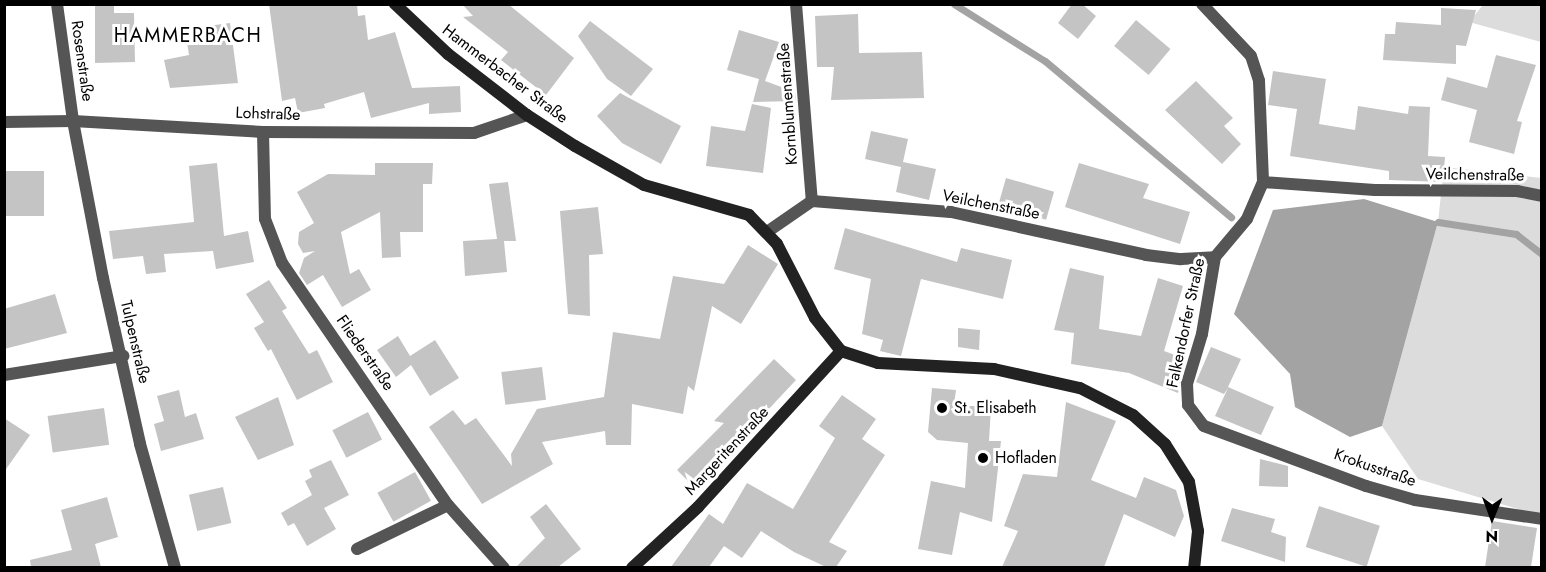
<!DOCTYPE html>
<meta charset="utf-8">
<style>
body{margin:0}
#map{position:relative;width:1546px;height:572px;overflow:hidden;background:#fff;font-family:Jost,sans-serif}
div>[style]{position:absolute}
[style*='--x']{left:calc(var(--x)*1px);top:calc(var(--y)*1px);width:calc(var(--w)*1px);rotate:calc(var(--a)*1deg)}
.green>*{inset:0;background:#dcdcdc}
.water>*{inset:0;background:#a3a3a3}
.stream>*{height:7px;margin:-3.5px;padding:0 3.5px;transform-origin:3.5px;border-radius:3.5px;background:#a3a3a3}
.building>*{inset:0;background:#c4c4c4;transform-origin:0 0}
.street>*{height:12px;margin:-6px;padding:0 6px;transform-origin:6px;border-radius:6px;background:#555}
.secondary>*{height:12px;margin:-6px;padding:0 6px;transform-origin:6px;border-radius:6px;background:#222}
.dots>*{width:16px;height:16px;translate:-50% -50%;box-sizing:border-box;border:3px solid #fff;border-radius:50%}
span{translate:-50% -50%;white-space:nowrap;text-align:center;line-height:1.15;-webkit-text-stroke:6px #fff;paint-order:stroke}
.street-label{font-size:16px;color:#000}
.poi-label{font-size:16px;color:#000}
.left{translate:0 -50%;text-align:left}
.quarter-label{font-size:20px;color:#000;letter-spacing:1.5px}
.frame{position:absolute;inset:0;border:6px solid #000;pointer-events:none}
.north{position:absolute;left:1462px;top:488px;width:60px;height:60px;-webkit-text-stroke:4px #fff;paint-order:stroke;rotate:181deg;font-size:16px;font-weight:700;line-height:24px;text-align:center;color:#000}
.north::after{content:'';display:block;margin:auto;width:21px;height:27px;background:#000;clip-path:polygon(50% 0,100% 100%,50% 72%,0 100%)}
</style>
<div id="map">
<div class="green">
<i style="clip-path:polygon(1483px 5px,1541px 5px,1541px 42px,1469px 22px)"></i>
<i style="clip-path:polygon(1444px 167px,1541px 178px,1541px 516px,1418px 479px,1382px 426px,1438px 222px)"></i>
</div>
<div class="water">
<i style="clip-path:polygon(1364px 199px,1438px 222px,1382px 426px,1350px 437px,1295px 407px,1290px 374px,1234px 314px,1273px 210px)"></i>
</div>
<div class="stream">
<i style="--x:954;--y:4;--w:107;--a:32.1"></i>
<i style="--x:1045;--y:61;--w:243;--a:40"></i>
<i style="--x:1438;--y:222;--w:79;--a:8.7"></i>
<i style="--x:1516;--y:234;--w:33;--a:38"></i>
</div>
<div class="building">
<i style="clip-path:polygon(95px 4px,114px 4px,114px 13px,134px 13px,135px 62px,95px 63px)"></i>
<i style="clip-path:polygon(269px 4px,357px 4px,358px 16px,365px 15px,368px 40px,395px 32px,412px 88px,460px 86px,461px 112px,429px 114px,429px 103px,371px 118px,364px 92px,324px 104px,325px 108px,298px 113px,295px 98px,282px 101px)"></i>
<i style="clip-path:polygon(462px 4px,508px 4px,574px 58px,546px 95px,501px 60px,508px 52px,463px 17px,473px 16px)"></i>
<i style="clip-path:polygon(1072px 4px,1082px 4px,1096px 16px,1078px 39px,1058px 23px)"></i>
<i style="clip-path:polygon(1441px 8px,1476px 10px,1466px 46px,1456px 45px,1456px 64px,1383px 60px,1385px 34px,1395px 34px,1396px 22px,1441px 25px)"></i>
<i style="clip-path:polygon(858px 14px,859px 53px,922px 52px,924px 98px,831px 100px,834px 67px,817px 67px,815px 16px)"></i>
<i style="left:1136px;top:20px;width:45px;height:34px;rotate:40deg"></i>
<i style="clip-path:polygon(590px 21px,653px 69px,631px 96px,607px 79px,578px 36px)"></i>
<i style="clip-path:polygon(230px 23px,238px 83px,170px 88px,164px 60px,189px 55px,185px 29px)"></i>
<i style="clip-path:polygon(739px 30px,779px 42px,765px 81px,795px 92px,796px 101px,753px 102px,759px 79px,727px 70px)"></i>
<i style="clip-path:polygon(1496px 55px,1536px 65px,1517px 121px,1522px 122px,1514px 154px,1469px 142px,1477px 110px,1441px 100px,1447px 77px,1487px 88px)"></i>
<i style="clip-path:polygon(1273px 71px,1326px 79px,1319px 124px,1355px 130px,1358px 106px,1408px 114px,1409px 106px,1430px 107px,1428px 156px,1445px 157px,1443px 182px,1389px 180px,1389px 171px,1290px 156px,1297px 109px,1268px 105px)"></i>
<i style="clip-path:polygon(1196px 81px,1233px 118px,1224px 126px,1241px 144px,1222px 164px,1165px 110px)"></i>
<i style="clip-path:polygon(620px 93px,681px 126px,661px 164px,622px 143px,597px 116px)"></i>
<i style="clip-path:polygon(752px 104px,771px 108px,763px 173px,706px 166px,711px 126px,745px 131px)"></i>
<i style="clip-path:polygon(871px 131px,908px 139px,903px 162px,936px 169px,929px 200px,896px 192px,901px 167px,865px 159px)"></i>
<i style="clip-path:polygon(217px 163px,224px 236px,248px 231px,254px 262px,216px 269px,213px 251px,164px 254px,166px 272px,146px 274px,143px 256px,113px 259px,109px 231px,194px 222px,189px 166px)"></i>
<i style="clip-path:polygon(375px 163px,433px 163px,432px 184px,423px 184px,423px 232px,400px 232px,401px 257px,382px 258px,380px 212px,341px 232px,350px 274px,359px 269px,371px 290px,342px 307px,323px 275px,307px 285px,299px 273px,304px 258px,315px 251px,303px 253px,298px 244px,299px 232px,314px 223px,297px 192px,328px 174px,375px 175px)"></i>
<i style="clip-path:polygon(1079px 163px,1149px 184px,1143px 198px,1190px 212px,1180px 244px,1065px 207px)"></i>
<i style="left:4px;top:171px;width:40px;height:45px"></i>
<i style="left:1006px;top:178px;width:50px;height:29px;rotate:16deg"></i>
<i style="clip-path:polygon(508px 182px,516px 241px,504px 241px,507px 272px,465px 276px,463px 241px,497px 239px,489px 184px)"></i>
<i style="clip-path:polygon(598px 207px,603px 254px,589px 255px,590px 316px,568px 314px,560px 211px)"></i>
<i style="clip-path:polygon(845px 228px,957px 262px,961px 248px,1012px 260px,1003px 299px,921px 279px,901px 356px,880px 351px,883px 340px,862px 334px,871px 279px,834px 269px)"></i>
<i style="clip-path:polygon(748px 245px,778px 264px,741px 324px,712px 306px,694px 391px,688px 386px,683px 414px,632px 404px,631px 445px,606px 445px,605px 431px,542px 442px,553px 464px,482px 504px,429px 427px,453px 410px,465px 425px,476px 418px,512px 466px,511px 454px,537px 409px,604px 397px,613px 332px,660px 339px,673px 276px,724px 284px)"></i>
<i style="clip-path:polygon(1070px 268px,1104px 276px,1099px 329px,1141px 336px,1158px 278px,1183px 286px,1164px 351px,1186px 359px,1178px 393px,1129px 373px,1071px 364px,1074px 333px,1054px 330px)"></i>
<i style="clip-path:polygon(269px 280px,287px 308px,282px 311px,309px 354px,317px 350px,333px 382px,297px 400px,271px 349px,268px 351px,254px 328px,264px 322px,246px 294px)"></i>
<i style="clip-path:polygon(55px 294px,67px 333px,4px 349px,4px 309px)"></i>
<i style="clip-path:polygon(958px 328px,980px 330px,979px 350px,958px 347px)"></i>
<i style="clip-path:polygon(398px 336px,410px 356px,435px 340px,459px 378px,430px 396px,411px 365px,396px 377px,377px 350px)"></i>
<i style="clip-path:polygon(1211px 347px,1241px 359px,1228px 387px,1274px 407px,1261px 435px,1215px 416px,1228px 388px,1224px 394px,1196px 382px)"></i>
<i style="clip-path:polygon(774px 359px,796px 380px,695px 488px,677px 470px,724px 423px,714px 421px)"></i>
<i style="left:542px;top:367px;width:33px;height:41px;rotate:83deg"></i>
<i style="clip-path:polygon(932px 388px,956px 390px,954px 405px,991px 407px,989px 441px,1001px 441px,992px 522px,960px 512px,952px 555px,918px 549px,931px 481px,965px 488px,968px 443px,937px 440px,928px 432px)"></i>
<i style="clip-path:polygon(179px 390px,185px 417px,196px 413px,204px 439px,161px 451px,154px 424px,164px 421px,157px 396px)"></i>
<i style="clip-path:polygon(842px 395px,876px 419px,862px 439px,885px 455px,829px 542px,847px 551px,836px 567px,826px 567px,794px 552px,761px 531px,742px 558px,724px 546px,709px 567px,671px 567px,709px 514px,723px 524px,747px 483px,793px 509px,835px 438px,819px 426px)"></i>
<i style="clip-path:polygon(278px 397px,294px 445px,258px 460px,235px 417px)"></i>
<i style="clip-path:polygon(1066px 402px,1116px 421px,1091px 480px,1136px 498px,1144px 477px,1176px 490px,1184px 516px,1175px 537px,1124px 514px,1104px 567px,1002px 567px,1018px 531px,1004px 526px,1023px 474px,1057px 477px)"></i>
<i style="left:104px;top:408px;width:37px;height:57px;rotate:82deg"></i>
<i style="left:368px;top:412px;width:31px;height:40px;rotate:63deg"></i>
<i style="clip-path:polygon(4px 418px,30px 435px,4px 472px)"></i>
<i style="clip-path:polygon(1260px 459px,1288px 466px,1288px 487px,1259px 486px)"></i>
<i style="clip-path:polygon(331px 460px,349px 495px,324px 508px,336px 529px,307px 546px,294px 523px,288px 526px,281px 513px,312px 495px,305px 481px,312px 477px,309px 470px)"></i>
<i style="left:415px;top:472px;width:33px;height:43px;rotate:61deg"></i>
<i style="left:223px;top:487px;width:37px;height:35px;rotate:77deg"></i>
<i style="clip-path:polygon(107px 497px,118px 537px,95px 544px,101px 567px,31px 567px,30px 560px,72px 550px,61px 510px)"></i>
<i style="clip-path:polygon(546px 504px,581px 549px,558px 567px,516px 567px,545px 538px,530px 517px)"></i>
<i style="left:1319px;top:506px;width:64px;height:43px;rotate:18deg"></i>
<i style="clip-path:polygon(1232px 508px,1275px 519px,1271px 532px,1286px 537px,1285px 562px,1221px 541px)"></i>
<i style="clip-path:polygon(1492px 521px,1537px 528px,1531px 567px,1485px 567px)"></i>
</div>
<div class="street">
<i style="--x:57;--y:4;--w:118;--a:82.2"></i>
<i style="--x:73;--y:121;--w:160;--a:79.2"></i>
<i style="--x:103;--y:278;--w:170;--a:77.4"></i>
<i style="--x:140;--y:444;--w:129;--a:74.2"></i>
<i style="--x:796;--y:4;--w:198;--a:85.4"></i>
<i style="--x:1202;--y:4;--w:71;--a:46.7"></i>
<i style="--x:1251;--y:56;--w:26;--a:72"></i>
<i style="--x:1259;--y:81;--w:101;--a:87.7"></i>
<i style="--x:1263;--y:182;--w:40;--a:113.4"></i>
<i style="--x:1247;--y:219;--w:50;--a:130.1"></i>
<i style="--x:1215;--y:257;--w:78;--a:99.6"></i>
<i style="--x:1202;--y:334;--w:52;--a:106.7"></i>
<i style="--x:1187;--y:384;--w:21;--a:87"></i>
<i style="--x:1188;--y:405;--w:26;--a:53"></i>
<i style="--x:1204;--y:426;--w:173;--a:20.3"></i>
<i style="--x:1366;--y:486;--w:51;--a:15.9"></i>
<i style="--x:1415;--y:500;--w:128;--a:8.5"></i>
<i style="--x:4;--y:122;--w:69;--a:-0.8"></i>
<i style="--x:73;--y:121;--w:190;--a:3.3"></i>
<i style="--x:263;--y:132;--w:211;--a:0.3"></i>
<i style="--x:474;--y:133;--w:56;--a:-18.8"></i>
<i style="--x:263;--y:132;--w:87;--a:88.7"></i>
<i style="--x:265;--y:219;--w:47;--a:68.9"></i>
<i style="--x:282;--y:263;--w:293;--a:55.6"></i>
<i style="--x:448;--y:505;--w:84;--a:48.4"></i>
<i style="--x:1263;--y:182;--w:112;--a:4.1"></i>
<i style="--x:1375;--y:190;--w:142;--a:0.4"></i>
<i style="--x:1517;--y:191;--w:25;--a:11"></i>
<i style="--x:767;--y:232;--w:55;--a:-34.6"></i>
<i style="--x:812;--y:201;--w:139;--a:4.5"></i>
<i style="--x:951;--y:212;--w:200;--a:12.4"></i>
<i style="--x:1146;--y:255;--w:35;--a:7"></i>
<i style="--x:1181;--y:259;--w:34;--a:-3"></i>
<i style="--x:4;--y:375;--w:121;--a:-9.1"></i>
<i style="--x:357;--y:549;--w:101;--a:-25.8"></i>
</div>
<div class="secondary">
<i style="--x:395;--y:4;--w:73;--a:43.3"></i>
<i style="--x:448;--y:54;--w:100;--a:37.7"></i>
<i style="--x:527;--y:115;--w:57;--a:32.9"></i>
<i style="--x:575;--y:146;--w:79;--a:29.5"></i>
<i style="--x:644;--y:185;--w:109;--a:15.9"></i>
<i style="--x:749;--y:215;--w:40;--a:46"></i>
<i style="--x:777;--y:244;--w:83;--a:62.8"></i>
<i style="--x:815;--y:318;--w:42;--a:51.8"></i>
<i style="--x:841;--y:351;--w:39;--a:18"></i>
<i style="--x:878;--y:363;--w:116;--a:3"></i>
<i style="--x:994;--y:369;--w:88;--a:12.5"></i>
<i style="--x:1080;--y:388;--w:59;--a:27"></i>
<i style="--x:1133;--y:415;--w:43;--a:42.2"></i>
<i style="--x:1165;--y:444;--w:45;--a:57.7"></i>
<i style="--x:1189;--y:482;--w:50;--a:79.6"></i>
<i style="--x:1198;--y:531;--w:37;--a:96"></i>
<i style="--x:632;--y:568;--w:90;--a:-42.7"></i>
<i style="--x:698;--y:507;--w:212;--a:-47.5"></i>
</div>
<div class="dots">
<i style="left:942px;top:408px;background:#000"></i>
<i style="left:983px;top:458px;background:#000"></i>
</div>
<div class="street-label">
<span style="left:82px;top:61px;rotate:82deg">Rosenstraße</span>
<span style="left:505px;top:74px;rotate:37deg">Hammerbacher Straße</span>
<span style="left:788px;top:104px;rotate:-94deg">Kornblumenstraße</span>
<span style="left:268px;top:114px;rotate:2deg">Lohstraße</span>
<span style="left:1475px;top:175px;rotate:1deg">Veilchenstraße</span>
<span style="left:991px;top:205px;rotate:11deg">Veilchenstraße</span>
<span style="left:1186px;top:323px;rotate:-78deg">Falkendorfer Straße</span>
<span style="left:135px;top:342px;rotate:77deg">Tulpenstraße</span>
<span style="left:365px;top:353px;rotate:55deg">Fliederstraße</span>
<span style="left:727px;top:451px;rotate:-47deg">Margeritenstraße</span>
<span style="left:1375px;top:468px;rotate:19deg">Krokusstraße</span>
</div>
<div class="poi-label">
<span class="left" style="left:954px;top:408px">St. Elisabeth</span>
<span class="left" style="left:995px;top:458px">Hofladen</span>
</div>
<div class="quarter-label">
<span style="left:188px;top:35px">HAMMERBACH</span>
</div>
<div class="frame"></div>
<div class="north">N</div>
</div>
